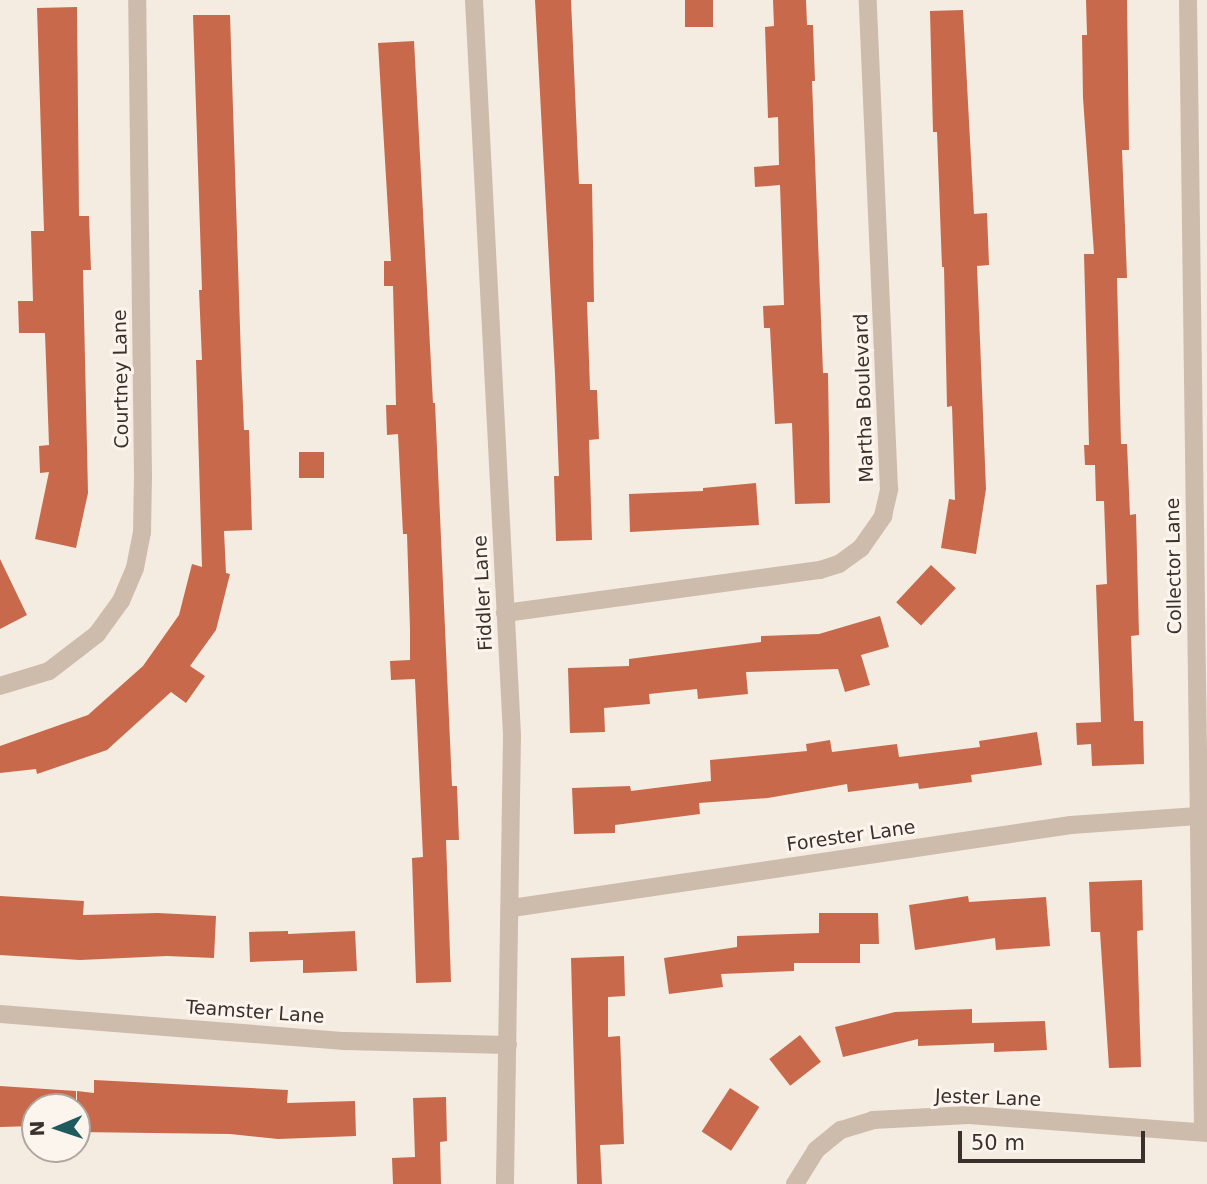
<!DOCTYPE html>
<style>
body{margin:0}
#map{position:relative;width:1207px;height:1184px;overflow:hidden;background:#f4ebe1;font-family:"DejaVu Sans",sans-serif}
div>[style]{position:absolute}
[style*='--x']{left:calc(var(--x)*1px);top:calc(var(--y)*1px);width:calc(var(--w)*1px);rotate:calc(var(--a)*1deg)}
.building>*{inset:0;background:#c8694b;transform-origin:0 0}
.minor>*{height:18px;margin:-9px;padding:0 9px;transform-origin:9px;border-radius:9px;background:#cdbbac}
span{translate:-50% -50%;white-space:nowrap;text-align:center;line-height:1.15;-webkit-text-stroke:6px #fbf5ee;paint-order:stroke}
.street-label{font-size:19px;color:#3b302b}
.north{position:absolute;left:21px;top:1093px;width:70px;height:70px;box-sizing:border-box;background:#fbf5ee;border:2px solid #aea6a0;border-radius:50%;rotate:268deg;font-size:19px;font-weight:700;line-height:28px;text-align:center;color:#3b302b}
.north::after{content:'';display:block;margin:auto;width:24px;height:32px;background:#1f5a5e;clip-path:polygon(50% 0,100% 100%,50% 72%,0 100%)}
.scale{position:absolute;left:958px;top:1131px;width:187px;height:32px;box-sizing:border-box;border:4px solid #3b302b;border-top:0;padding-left:9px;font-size:21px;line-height:24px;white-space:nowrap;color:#3b302b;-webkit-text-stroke:5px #fbf5ee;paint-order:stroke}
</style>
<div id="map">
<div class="building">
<i style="clip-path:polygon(535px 0,571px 0,579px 184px,592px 184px,594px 302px,587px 302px,590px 390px,597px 390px,599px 439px,589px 440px,592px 540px,556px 541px,554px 476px,559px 476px,555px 374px)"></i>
<i style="left:685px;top:0;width:28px;height:27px"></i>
<i style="clip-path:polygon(773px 0,806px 0,807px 25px,813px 25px,815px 81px,812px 81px,823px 373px,828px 373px,830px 503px,795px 504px,792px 423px,775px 424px,770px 328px,764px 328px,763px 306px,784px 305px,780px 185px,755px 187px,754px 167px,779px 165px,778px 117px,768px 118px,765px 27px,774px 26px)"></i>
<i style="clip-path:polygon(1086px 0,1127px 0,1129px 150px,1122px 150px,1127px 278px,1117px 278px,1121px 444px,1127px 444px,1130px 515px,1136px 514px,1139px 635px,1131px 636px,1134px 721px,1143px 721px,1144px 764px,1092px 766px,1091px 744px,1077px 745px,1076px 723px,1101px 722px,1096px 585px,1107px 584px,1104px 501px,1096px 501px,1095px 465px,1085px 465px,1084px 445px,1089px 445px,1084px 254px,1094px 254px,1083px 98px,1082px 35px,1087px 35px)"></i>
<i style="clip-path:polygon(77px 7px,79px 216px,89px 216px,91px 270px,83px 270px,88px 493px,76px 548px,35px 539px,49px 472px,40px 473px,39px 446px,49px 445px,45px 333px,19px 333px,18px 301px,33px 301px,31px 231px,44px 231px,37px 8px)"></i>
<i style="clip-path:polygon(963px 10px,974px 214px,987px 213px,989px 265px,977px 266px,986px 489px,976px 554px,941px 548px,949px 499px,955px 500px,952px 406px,947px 407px,944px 267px,942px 267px,937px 132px,933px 132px,930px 11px)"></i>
<i style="clip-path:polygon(193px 15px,230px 15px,241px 359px,244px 430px,249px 430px,252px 530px,224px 531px,226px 573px,230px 574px,216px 630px,190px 666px,205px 676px,186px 703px,171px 692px,107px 750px,37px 774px,36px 769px,0 773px,0 746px,88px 715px,143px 666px,179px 615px,192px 564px,202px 567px,196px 360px,202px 360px,199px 290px,202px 290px)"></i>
<i style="clip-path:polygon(414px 41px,433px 403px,435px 403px,452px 786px,457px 786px,459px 840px,446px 840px,451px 982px,416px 983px,412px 858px,423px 857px,415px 679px,391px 680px,390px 661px,410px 660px,410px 629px,407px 534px,403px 534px,398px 434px,387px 435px,386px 405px,396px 405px,393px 286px,384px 286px,384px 261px,391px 261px,378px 43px)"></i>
<i style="left:299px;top:452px;width:25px;height:26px"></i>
<i style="clip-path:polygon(756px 483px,759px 525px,630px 532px,629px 494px,703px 491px,703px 488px)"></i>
<i style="clip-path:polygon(0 559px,27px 615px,0 629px)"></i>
<i style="left:931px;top:565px;width:34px;height:51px;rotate:43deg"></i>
<i style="clip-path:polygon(880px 616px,889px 647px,861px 655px,870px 685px,845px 692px,838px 669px,746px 672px,748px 694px,698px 699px,697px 689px,649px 694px,650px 704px,604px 708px,605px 732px,570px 733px,568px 668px,629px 666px,629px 659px,761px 642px,761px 636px,819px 634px)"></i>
<i style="clip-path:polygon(1037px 732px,1042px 765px,971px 775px,972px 782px,919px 789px,918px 783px,848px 792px,847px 784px,768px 798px,699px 803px,700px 814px,615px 825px,615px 833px,574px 834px,572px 788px,630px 786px,631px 791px,711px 781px,710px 760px,807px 751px,806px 744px,830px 740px,832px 752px,897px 744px,899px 757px,980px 747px,979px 741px)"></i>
<i style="clip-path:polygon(1142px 880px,1143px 930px,1137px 931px,1141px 1067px,1109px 1068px,1100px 932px,1091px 932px,1089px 882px)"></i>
<i style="clip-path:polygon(0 896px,84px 901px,83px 915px,158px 913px,216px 916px,214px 958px,167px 956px,80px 960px,0 955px)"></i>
<i style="clip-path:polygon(968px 896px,969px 902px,1046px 897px,1050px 946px,996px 950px,995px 938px,915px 950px,909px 905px)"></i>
<i style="clip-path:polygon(819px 913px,878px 913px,879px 944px,860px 944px,860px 963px,794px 963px,794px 971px,721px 974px,723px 987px,669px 994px,664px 958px,737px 947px,737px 936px,819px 933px)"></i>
<i style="clip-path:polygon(288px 931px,288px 934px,355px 931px,357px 971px,303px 973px,303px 960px,250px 962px,249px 932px)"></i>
<i style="clip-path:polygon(624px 956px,625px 996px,608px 997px,608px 1037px,620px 1036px,624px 1144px,600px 1145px,602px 1184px,577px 1184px,571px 958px)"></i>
<i style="clip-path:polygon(972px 1009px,972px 1023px,1045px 1021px,1047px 1050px,994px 1052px,994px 1043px,918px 1046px,918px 1039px,843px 1057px,835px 1027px,895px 1012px)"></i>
<i style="left:800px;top:1035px;width:34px;height:39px;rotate:52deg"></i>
<i style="clip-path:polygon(94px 1080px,288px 1090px,287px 1103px,355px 1101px,356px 1136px,278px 1139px,230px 1134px,77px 1132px,77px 1091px,94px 1093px)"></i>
<i style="clip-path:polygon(0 1086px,76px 1091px,76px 1107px,35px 1107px,35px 1126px,0 1127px)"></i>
<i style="left:730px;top:1088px;width:35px;height:52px;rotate:33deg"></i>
<i style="clip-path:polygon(446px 1097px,447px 1141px,440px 1142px,441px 1184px,393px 1184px,392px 1158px,415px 1157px,413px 1098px)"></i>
</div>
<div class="minor">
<i style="--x:474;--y:0;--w:737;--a:87.04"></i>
<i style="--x:512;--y:736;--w:448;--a:90.9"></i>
<i style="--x:1188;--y:0;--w:1132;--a:89.24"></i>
<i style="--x:505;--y:613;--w:318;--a:-7.8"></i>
<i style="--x:820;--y:570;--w:20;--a:-18"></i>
<i style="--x:839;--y:564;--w:27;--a:-36"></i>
<i style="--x:861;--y:548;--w:39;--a:-55"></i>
<i style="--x:883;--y:516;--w:28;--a:-77"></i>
<i style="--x:889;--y:489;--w:489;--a:-92.5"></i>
<i style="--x:0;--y:686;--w:51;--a:-17"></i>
<i style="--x:49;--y:671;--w:61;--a:-37.6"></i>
<i style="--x:97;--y:634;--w:41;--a:-54"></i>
<i style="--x:121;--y:601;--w:36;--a:-67"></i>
<i style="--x:135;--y:568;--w:37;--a:-79"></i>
<i style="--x:142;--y:532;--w:56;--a:-89"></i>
<i style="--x:143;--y:476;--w:476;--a:-90.7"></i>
<i style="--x:512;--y:908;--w:565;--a:-8.45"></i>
<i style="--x:1071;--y:825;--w:127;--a:-4.1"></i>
<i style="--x:0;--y:1014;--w:346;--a:4.5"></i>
<i style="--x:345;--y:1041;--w:163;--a:1.4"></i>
<i style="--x:795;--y:1184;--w:40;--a:-58"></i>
<i style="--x:816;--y:1150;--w:32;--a:-39"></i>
<i style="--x:841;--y:1130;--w:34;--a:-17"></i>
<i style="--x:873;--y:1120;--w:96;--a:-3"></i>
<i style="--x:969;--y:1115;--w:239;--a:4.3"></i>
</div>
<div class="street-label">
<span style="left:121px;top:379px;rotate:-91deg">Courtney Lane</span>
<span style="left:864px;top:398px;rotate:-92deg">Martha Boulevard</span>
<span style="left:1174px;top:566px;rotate:-91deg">Collector Lane</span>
<span style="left:483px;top:593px;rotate:-93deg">Fiddler Lane</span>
<span style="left:851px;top:836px;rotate:-8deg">Forester Lane</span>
<span style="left:255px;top:1012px;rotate:4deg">Teamster Lane</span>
<span style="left:988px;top:1098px;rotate:2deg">Jester Lane</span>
</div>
<div class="north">N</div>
<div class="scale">50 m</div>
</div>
